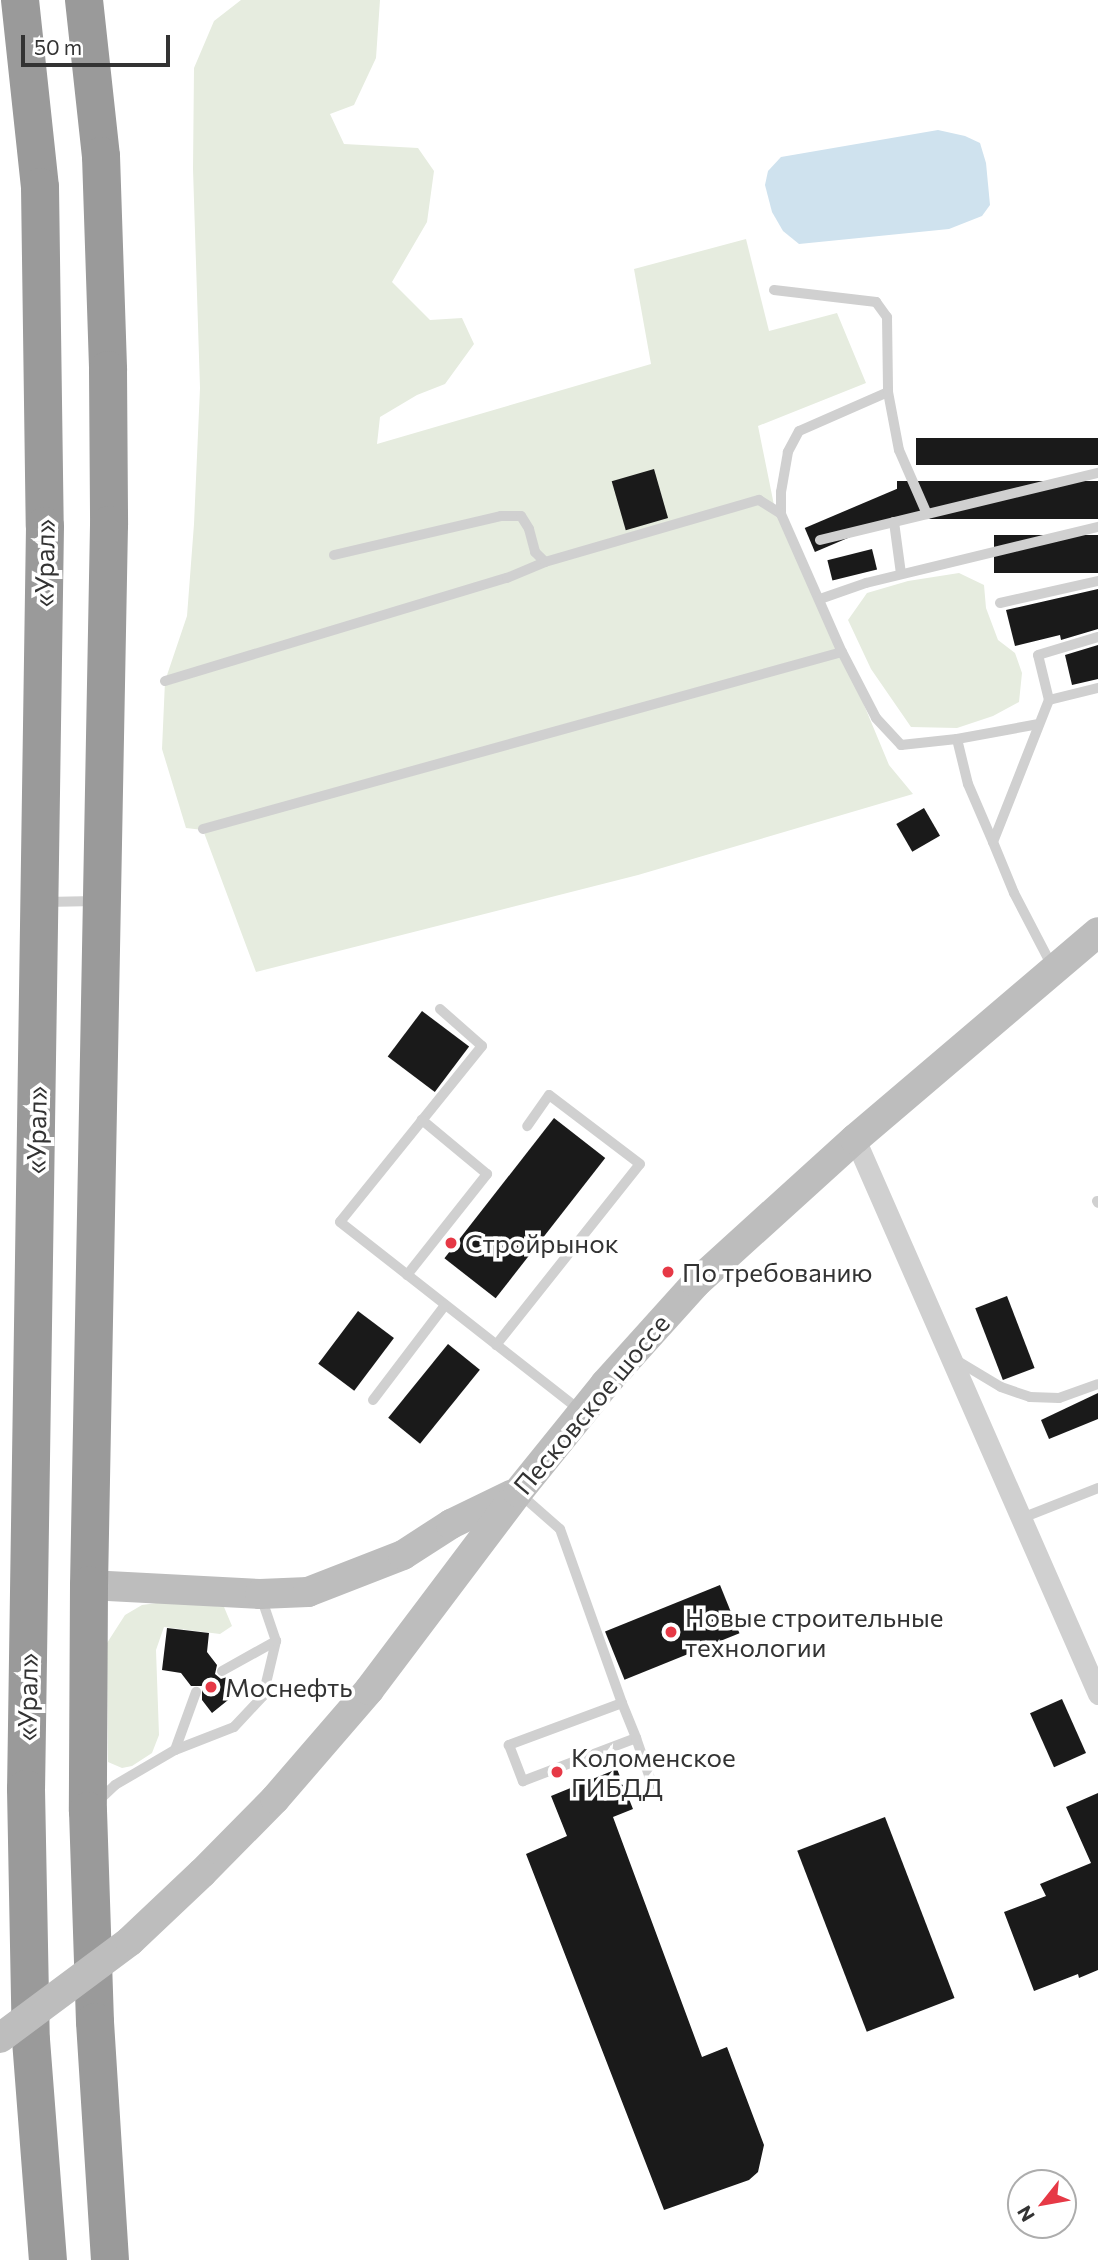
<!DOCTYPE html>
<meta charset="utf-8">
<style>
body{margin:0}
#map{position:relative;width:1098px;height:2260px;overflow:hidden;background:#fff;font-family:Commissioner,sans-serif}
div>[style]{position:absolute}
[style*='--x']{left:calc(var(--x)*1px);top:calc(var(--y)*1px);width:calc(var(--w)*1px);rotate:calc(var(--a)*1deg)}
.green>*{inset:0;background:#e6ecdf}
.water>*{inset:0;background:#cfe2ee}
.building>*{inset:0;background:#1a1a1a;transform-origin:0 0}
.lane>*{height:10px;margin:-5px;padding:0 5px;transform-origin:5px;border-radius:5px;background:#d0d0d0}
.street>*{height:21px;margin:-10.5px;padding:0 10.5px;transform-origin:10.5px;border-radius:10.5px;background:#d0d0d0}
.secondary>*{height:30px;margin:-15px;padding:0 15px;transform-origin:15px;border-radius:15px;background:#bdbdbd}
.highway>*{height:38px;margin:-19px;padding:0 19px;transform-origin:19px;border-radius:19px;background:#9a9a9a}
.secondary-bridge>*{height:30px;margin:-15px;padding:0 15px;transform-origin:15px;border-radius:15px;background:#bdbdbd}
.dots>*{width:19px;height:19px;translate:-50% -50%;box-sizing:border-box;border:4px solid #fff;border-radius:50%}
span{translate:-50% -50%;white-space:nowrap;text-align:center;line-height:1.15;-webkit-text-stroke:7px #fff;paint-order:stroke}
.street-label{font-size:26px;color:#333}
.poi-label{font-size:26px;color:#333}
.left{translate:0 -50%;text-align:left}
.north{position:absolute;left:1007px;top:2169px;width:70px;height:70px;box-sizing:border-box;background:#fff;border:2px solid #adadad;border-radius:50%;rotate:239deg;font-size:19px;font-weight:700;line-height:28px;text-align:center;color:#333}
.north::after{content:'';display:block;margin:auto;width:24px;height:32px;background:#e63946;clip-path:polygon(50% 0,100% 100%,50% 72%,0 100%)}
.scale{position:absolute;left:21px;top:35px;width:149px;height:32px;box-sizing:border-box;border:4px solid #333;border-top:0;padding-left:9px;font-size:21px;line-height:24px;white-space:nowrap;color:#333;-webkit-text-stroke:5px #fff;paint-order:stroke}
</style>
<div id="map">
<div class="green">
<i style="clip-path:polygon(241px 0,380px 0,376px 58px,354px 105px,330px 114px,344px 144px,418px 148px,434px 171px,427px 222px,392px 282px,430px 320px,462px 318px,474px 344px,445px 384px,417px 395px,380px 417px,377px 444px,651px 364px,634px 269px,746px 239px,769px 331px,837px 313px,866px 383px,758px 426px,775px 510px,820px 599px,889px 765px,913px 794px,638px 875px,256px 972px,203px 830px,186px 828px,162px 749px,165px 681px,187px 616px,194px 524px,200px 388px,193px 169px,194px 68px,214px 21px)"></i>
<i style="clip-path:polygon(959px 573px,984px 585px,986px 608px,998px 640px,1015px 653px,1022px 673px,1019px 702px,993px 716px,957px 728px,911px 727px,871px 669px,848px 620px,867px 593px,908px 581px)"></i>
<i style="clip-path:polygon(172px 1601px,224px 1607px,232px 1626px,220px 1634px,164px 1627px,156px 1650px,159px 1735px,152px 1753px,132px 1766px,122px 1768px,108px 1762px,107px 1643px,125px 1615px,142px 1605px)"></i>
</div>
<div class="water">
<i style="clip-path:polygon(938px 130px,965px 136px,980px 143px,986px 163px,990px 205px,982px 216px,949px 229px,799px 244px,783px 231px,772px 212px,765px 185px,768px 171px,781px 157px)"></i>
</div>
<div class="building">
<i style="left:1098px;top:438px;width:27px;height:182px;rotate:90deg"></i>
<i style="left:654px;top:469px;width:51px;height:44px;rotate:74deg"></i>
<i style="left:1098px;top:481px;width:38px;height:201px;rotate:90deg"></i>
<i style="left:906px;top:485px;width:26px;height:110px;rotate:67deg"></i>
<i style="left:1098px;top:535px;width:38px;height:104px;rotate:90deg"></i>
<i style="left:872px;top:549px;width:21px;height:46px;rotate:76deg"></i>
<i style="clip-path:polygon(1098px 589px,1098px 629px,1061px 640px,1060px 635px,1015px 646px,1006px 610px)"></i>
<i style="clip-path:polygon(1098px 645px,1098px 679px,1072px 685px,1065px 655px)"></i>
<i style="left:924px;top:808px;width:32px;height:32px;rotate:60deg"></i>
<i style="left:422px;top:1011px;width:59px;height:57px;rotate:37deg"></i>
<i style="left:554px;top:1118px;width:65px;height:178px;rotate:38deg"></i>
<i style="left:1007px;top:1296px;width:77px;height:34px;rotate:69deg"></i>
<i style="left:358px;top:1311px;width:45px;height:66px;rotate:37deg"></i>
<i style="left:448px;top:1344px;width:41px;height:95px;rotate:39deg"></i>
<i style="clip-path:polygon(1098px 1393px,1098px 1419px,1049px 1439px,1041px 1420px)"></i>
<i style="left:720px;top:1585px;width:52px;height:124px;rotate:68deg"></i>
<i style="clip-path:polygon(167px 1628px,209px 1633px,207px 1652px,217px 1665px,215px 1674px,221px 1679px,227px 1677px,238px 1692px,212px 1713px,202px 1700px,202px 1686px,191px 1686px,181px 1673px,162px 1670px)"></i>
<i style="left:1062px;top:1699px;width:59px;height:35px;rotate:66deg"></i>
<i style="clip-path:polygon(617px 1769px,633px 1809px,613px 1817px,702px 2057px,727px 2047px,764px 2145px,758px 2172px,749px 2180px,664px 2210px,526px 1854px,567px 1836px,551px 1796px)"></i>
<i style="clip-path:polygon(1098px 1793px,1098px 1970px,1079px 1978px,1078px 1974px,1034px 1991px,1004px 1912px,1046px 1896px,1040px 1884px,1091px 1863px,1066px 1807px)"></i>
<i style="left:885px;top:1817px;width:194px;height:94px;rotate:69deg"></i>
</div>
<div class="lane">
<i style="--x:774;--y:290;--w:103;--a:6.7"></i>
<i style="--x:876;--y:302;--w:19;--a:54"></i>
<i style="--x:887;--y:317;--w:75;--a:89.2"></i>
<i style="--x:888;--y:392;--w:97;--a:156.3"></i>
<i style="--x:799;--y:431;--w:24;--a:118"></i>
<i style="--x:788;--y:452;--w:41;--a:99.9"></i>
<i style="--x:781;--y:492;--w:22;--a:90"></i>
<i style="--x:781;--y:514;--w:151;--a:66.2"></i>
<i style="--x:842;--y:652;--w:74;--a:62.7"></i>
<i style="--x:876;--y:718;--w:37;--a:47"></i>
<i style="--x:901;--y:745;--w:56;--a:-6.1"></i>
<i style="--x:957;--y:739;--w:46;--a:76.3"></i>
<i style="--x:968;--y:784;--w:63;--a:66.7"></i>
<i style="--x:993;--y:842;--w:55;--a:67.6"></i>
<i style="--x:1014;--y:893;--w:82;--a:62.5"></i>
<i style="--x:888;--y:392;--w:59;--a:79.3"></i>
<i style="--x:899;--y:450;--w:70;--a:66.4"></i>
<i style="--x:894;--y:522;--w:52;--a:82.3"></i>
<i style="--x:820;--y:540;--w:286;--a:-13.6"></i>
<i style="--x:334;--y:555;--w:171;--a:-13.1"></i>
<i style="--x:501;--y:516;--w:20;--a:0"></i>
<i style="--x:521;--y:516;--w:15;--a:58"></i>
<i style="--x:529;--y:529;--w:24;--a:75"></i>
<i style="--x:535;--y:552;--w:14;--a:45"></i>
<i style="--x:820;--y:599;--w:49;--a:-19.2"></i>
<i style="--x:866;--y:583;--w:239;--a:-13.6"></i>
<i style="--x:1000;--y:603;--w:100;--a:-12.7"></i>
<i style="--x:165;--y:681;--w:357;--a:-16.8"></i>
<i style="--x:507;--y:578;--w:41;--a:-22.8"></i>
<i style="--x:545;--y:562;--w:223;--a:-16.2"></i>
<i style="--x:759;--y:500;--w:26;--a:32"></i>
<i style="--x:1049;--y:700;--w:50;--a:-13.8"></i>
<i style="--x:957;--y:739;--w:83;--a:-10.4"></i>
<i style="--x:203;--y:829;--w:663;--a:-15.48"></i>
<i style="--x:993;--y:842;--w:153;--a:-68.5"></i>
<i style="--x:1049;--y:700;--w:46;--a:-103.7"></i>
<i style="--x:1038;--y:655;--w:63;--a:-16.7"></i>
<i style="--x:45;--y:902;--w:51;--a:-1.1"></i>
<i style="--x:440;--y:1009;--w:56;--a:41.4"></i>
<i style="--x:482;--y:1046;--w:226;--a:128.9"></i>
<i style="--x:340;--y:1222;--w:306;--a:38.1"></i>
<i style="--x:1097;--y:1201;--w:2;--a:63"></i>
<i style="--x:407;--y:1275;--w:129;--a:-51.6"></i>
<i style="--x:487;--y:1174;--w:85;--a:-140.3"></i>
<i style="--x:496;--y:1345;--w:231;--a:-51.5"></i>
<i style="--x:640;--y:1164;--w:114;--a:-142.8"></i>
<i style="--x:549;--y:1095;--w:38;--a:125"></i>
<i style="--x:956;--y:1360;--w:52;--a:31"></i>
<i style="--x:1001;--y:1387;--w:31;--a:19"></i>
<i style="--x:1030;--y:1397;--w:29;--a:2"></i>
<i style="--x:1059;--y:1398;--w:41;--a:-19.7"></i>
<i style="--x:373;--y:1400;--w:119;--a:-52.8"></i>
<i style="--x:520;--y:1494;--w:53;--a:41.2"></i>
<i style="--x:560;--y:1529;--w:185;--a:70.4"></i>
<i style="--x:622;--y:1703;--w:121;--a:159.6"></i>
<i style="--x:509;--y:1745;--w:39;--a:69"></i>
<i style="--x:523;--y:1781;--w:121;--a:-20.8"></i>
<i style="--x:636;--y:1738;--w:49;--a:70.8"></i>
<i style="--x:1022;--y:1518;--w:82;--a:-21.5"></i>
<i style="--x:222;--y:1671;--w:62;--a:-29.1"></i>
<i style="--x:622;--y:1703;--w:38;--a:68"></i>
<i style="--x:175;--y:1750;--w:62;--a:-70.1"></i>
<i style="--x:97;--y:1802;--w:25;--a:-43"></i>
<i style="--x:115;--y:1785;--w:69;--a:-30.3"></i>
<i style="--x:175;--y:1750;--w:63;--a:-21.3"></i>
<i style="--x:234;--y:1727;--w:42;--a:-46.9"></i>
<i style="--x:263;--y:1696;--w:57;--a:-76.7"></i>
<i style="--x:276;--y:1641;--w:46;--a:-108.8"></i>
</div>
<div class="street">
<i style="--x:855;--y:1139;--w:606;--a:66.35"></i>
</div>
<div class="secondary">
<i style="--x:89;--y:1585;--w:171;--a:3"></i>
<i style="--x:260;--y:1594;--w:48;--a:-2.4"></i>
<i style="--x:308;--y:1592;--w:102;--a:-21.3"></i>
<i style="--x:403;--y:1555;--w:57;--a:-32.9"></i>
<i style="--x:451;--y:1524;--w:67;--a:-25.8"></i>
<i style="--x:202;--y:1873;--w:104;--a:-45.4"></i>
<i style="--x:275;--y:1799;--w:144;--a:-49.2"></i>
<i style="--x:369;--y:1690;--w:248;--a:-53"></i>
<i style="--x:518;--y:1492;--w:139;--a:-51.1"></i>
<i style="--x:605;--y:1384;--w:136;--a:-48"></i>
<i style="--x:696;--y:1283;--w:215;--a:-42.2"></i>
<i style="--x:855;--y:1139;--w:319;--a:-40.4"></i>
</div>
<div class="highway">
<i style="--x:20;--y:0;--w:188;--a:83.9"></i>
<i style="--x:40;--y:187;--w:339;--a:89.2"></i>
<i style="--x:45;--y:526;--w:1263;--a:90.86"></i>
<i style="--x:26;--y:1789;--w:251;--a:88.9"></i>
<i style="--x:31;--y:2040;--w:221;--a:85.6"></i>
<i style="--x:84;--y:0;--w:157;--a:83.8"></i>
<i style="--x:101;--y:156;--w:214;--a:88.1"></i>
<i style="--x:108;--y:370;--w:155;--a:89.6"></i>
<i style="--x:109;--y:525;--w:1060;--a:91.08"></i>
<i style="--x:89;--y:1585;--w:226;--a:90.3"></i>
<i style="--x:88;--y:1811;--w:211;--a:88.1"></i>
<i style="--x:95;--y:2022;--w:238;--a:86.4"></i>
</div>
<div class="secondary-bridge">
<i style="--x:0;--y:2038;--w:162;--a:-36.7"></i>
<i style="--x:130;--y:1941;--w:99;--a:-43.4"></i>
</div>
<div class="dots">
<i style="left:451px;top:1243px;background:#e63946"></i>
<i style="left:668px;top:1272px;background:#e63946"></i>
<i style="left:671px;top:1632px;background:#e63946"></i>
<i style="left:211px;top:1687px;background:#e63946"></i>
<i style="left:557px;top:1772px;background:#e63946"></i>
</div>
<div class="street-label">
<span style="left:44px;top:563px;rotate:-89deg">«Урал»</span>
<span style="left:36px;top:1130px;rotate:-89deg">«Урал»</span>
<span style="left:591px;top:1404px;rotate:-50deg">Песковское шоссе</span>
<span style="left:27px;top:1697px;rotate:-89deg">«Урал»</span>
</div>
<div class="poi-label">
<span class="left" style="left:465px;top:1243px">Стройрынок</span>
<span class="left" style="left:682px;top:1272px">По требованию</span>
<span class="left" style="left:685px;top:1632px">Новые строительные<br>технологии</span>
<span class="left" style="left:225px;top:1687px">Моснефть</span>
<span class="left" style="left:571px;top:1772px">Коломенское<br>ГИБДД</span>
</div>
<div class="north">N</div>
<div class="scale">50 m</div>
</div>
